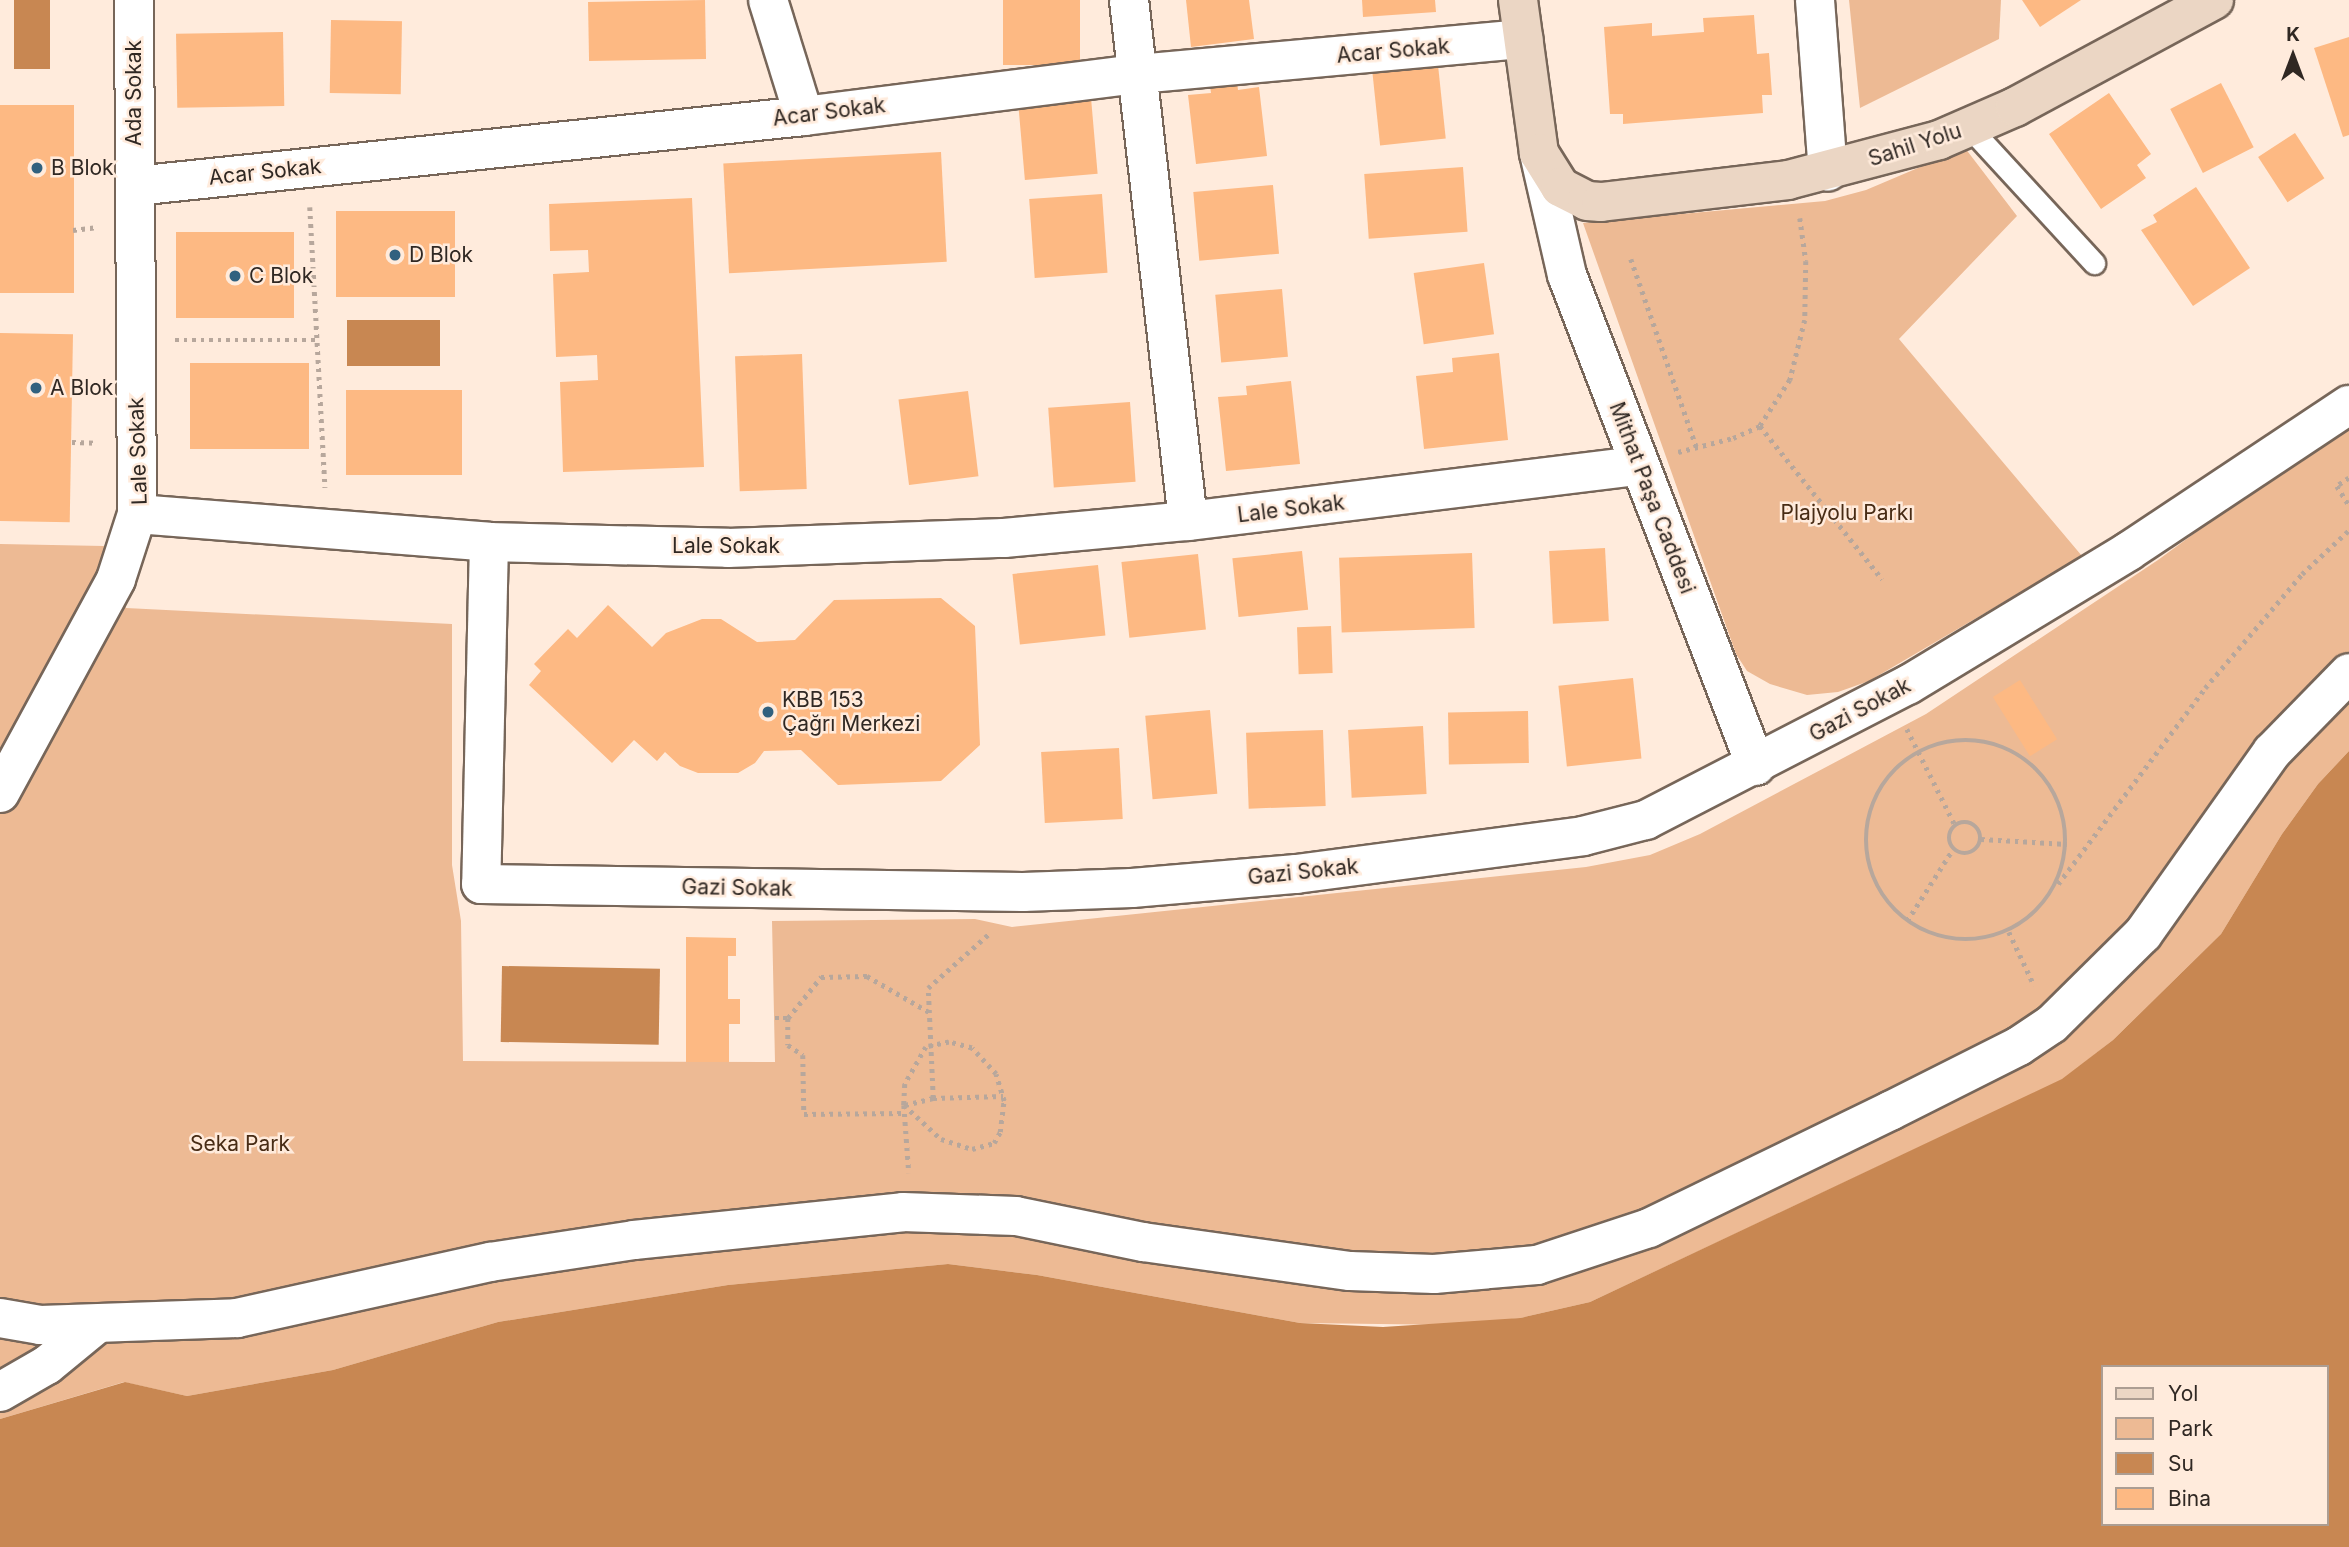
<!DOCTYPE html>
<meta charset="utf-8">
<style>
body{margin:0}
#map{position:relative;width:2349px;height:1547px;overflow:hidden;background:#ffebdc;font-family:Inter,sans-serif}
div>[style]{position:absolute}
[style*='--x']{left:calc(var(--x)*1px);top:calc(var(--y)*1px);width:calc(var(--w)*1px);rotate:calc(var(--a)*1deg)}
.green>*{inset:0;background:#edba94}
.water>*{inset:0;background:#c88752;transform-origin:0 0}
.building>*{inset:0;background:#fdb983;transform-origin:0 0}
.path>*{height:4.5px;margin-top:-2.25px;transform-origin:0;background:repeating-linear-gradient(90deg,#b7a79c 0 3.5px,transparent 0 8.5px)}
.path>.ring{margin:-2.25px;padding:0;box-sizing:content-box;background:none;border:4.5px solid #b7a79c;border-radius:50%}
.roads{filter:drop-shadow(2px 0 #776659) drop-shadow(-2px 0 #776659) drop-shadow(0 2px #776659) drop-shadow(0 -2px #776659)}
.lane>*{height:21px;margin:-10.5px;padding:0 10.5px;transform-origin:10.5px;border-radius:10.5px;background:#fff}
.street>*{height:38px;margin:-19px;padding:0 19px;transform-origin:19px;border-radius:19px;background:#fff}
.secondary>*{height:38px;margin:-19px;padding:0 19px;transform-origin:19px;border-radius:19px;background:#ebd6c4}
.dots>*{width:19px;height:19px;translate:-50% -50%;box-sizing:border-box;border:4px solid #ffebdc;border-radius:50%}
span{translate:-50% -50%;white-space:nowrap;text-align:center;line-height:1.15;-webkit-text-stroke:5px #ffebdc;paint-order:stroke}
.street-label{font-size:21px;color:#302823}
.poi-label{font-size:21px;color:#302823}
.left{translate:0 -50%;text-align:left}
.park-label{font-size:21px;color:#482c15}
.legend{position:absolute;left:2101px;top:1365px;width:228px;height:161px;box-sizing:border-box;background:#ffebdc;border:2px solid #ac9d92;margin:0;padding:9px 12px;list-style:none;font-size:21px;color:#302823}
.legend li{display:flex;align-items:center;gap:14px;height:35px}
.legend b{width:35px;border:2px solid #ac9d92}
.north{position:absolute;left:2258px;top:21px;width:70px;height:70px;-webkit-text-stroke:5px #ffebdc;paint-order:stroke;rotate:0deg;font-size:19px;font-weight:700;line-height:28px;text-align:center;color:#302823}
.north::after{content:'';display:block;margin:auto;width:24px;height:32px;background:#302823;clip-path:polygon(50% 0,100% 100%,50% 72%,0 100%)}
</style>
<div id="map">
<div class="green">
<i style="clip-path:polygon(1849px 0,2001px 0,1999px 39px,1860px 108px)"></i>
<i style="clip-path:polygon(1965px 148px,2017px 216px,1899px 339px,2082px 556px,1869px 681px,1838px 692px,1807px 695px,1770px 684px,1747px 671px,1736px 654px,1583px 223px,1825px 201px,1866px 190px)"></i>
<i style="clip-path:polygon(2349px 420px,2349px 751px,2318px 784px,2282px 834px,2221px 934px,2113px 1040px,2062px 1080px,1590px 1302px,1520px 1318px,1459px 1325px,1300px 1323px,1037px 1275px,948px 1264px,728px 1285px,498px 1322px,333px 1370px,187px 1396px,124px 1382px,0 1419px,0 544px,104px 546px,126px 608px,452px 624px,452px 865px,461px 921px,463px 1061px,775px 1062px,772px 921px,975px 919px,1012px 927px,1586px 867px,1650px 855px,1700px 834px,1926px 714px,2158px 560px)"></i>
</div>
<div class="water">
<i style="left:14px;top:0;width:36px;height:69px"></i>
<i style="left:347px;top:320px;width:93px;height:46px"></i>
<i style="clip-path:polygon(evenodd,2349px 751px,2349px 1547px,0 1547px,0 1419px,125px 1382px,187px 1396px,333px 1370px,498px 1322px,728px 1285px,948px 1264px,1037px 1275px,1300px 1323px,1383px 1327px,1520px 1318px,1590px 1302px,2062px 1079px,2113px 1040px,2221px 934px,2282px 834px,2318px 784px,2349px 751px,2102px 1367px,2326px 1367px,2326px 1524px,2102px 1524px,2102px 1367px)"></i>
<i style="left:502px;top:966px;width:158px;height:76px;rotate:1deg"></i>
</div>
<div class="building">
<i style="left:705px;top:0;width:59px;height:117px;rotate:89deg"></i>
<i style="left:1003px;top:0;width:77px;height:65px"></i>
<i style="clip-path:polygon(1186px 0,1249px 0,1254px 39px,1191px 47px)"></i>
<i style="clip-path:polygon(1362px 0,1435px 0,1436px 12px,1363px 17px)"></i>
<i style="clip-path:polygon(2022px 0,2081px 0,2040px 27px)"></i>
<i style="clip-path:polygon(1754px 15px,1757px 54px,1769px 53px,1772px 95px,1762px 95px,1763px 113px,1623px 124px,1623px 114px,1610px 114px,1604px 27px,1652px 23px,1652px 36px,1704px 32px,1703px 18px)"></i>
<i style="left:331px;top:20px;width:71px;height:73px;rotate:1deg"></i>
<i style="left:283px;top:32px;width:74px;height:107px;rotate:89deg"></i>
<i style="clip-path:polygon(2349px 37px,2349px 135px,2343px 137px,2314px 48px)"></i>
<i style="left:1438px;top:65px;width:74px;height:66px;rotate:84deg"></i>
<i style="clip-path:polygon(1236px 75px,1238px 90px,1259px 87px,1267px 156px,1196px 164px,1188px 95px,1211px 93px,1209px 78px)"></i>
<i style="left:2221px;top:83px;width:72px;height:57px;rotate:63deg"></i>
<i style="clip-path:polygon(2109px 93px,2151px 154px,2137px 165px,2146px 178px,2101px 209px,2049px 134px)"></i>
<i style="left:1091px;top:98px;width:76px;height:73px;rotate:85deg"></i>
<i style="left:0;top:105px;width:74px;height:188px"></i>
<i style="left:2295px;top:133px;width:54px;height:44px;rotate:57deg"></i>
<i style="left:941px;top:152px;width:110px;height:218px;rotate:87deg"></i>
<i style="left:1463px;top:167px;width:65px;height:99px;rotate:86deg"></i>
<i style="left:1273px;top:185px;width:69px;height:80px;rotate:85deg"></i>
<i style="clip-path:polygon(2196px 187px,2250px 268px,2193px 306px,2141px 230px,2157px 222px,2153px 215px)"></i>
<i style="left:1102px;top:194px;width:79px;height:73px;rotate:86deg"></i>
<i style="clip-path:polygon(692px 198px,704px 467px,563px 472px,560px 382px,598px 380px,597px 355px,556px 357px,553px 274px,589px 272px,588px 250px,550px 251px,549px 204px)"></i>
<i style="left:336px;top:211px;width:119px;height:86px"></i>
<i style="left:176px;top:232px;width:118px;height:86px"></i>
<i style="left:1484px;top:263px;width:72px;height:71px;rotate:82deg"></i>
<i style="left:1282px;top:289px;width:68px;height:67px;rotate:85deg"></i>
<i style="left:0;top:333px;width:73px;height:188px;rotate:1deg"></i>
<i style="clip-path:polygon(1499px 353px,1508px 440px,1424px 449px,1416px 376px,1453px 372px,1452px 358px)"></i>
<i style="left:802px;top:354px;width:135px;height:67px;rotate:88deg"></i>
<i style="left:190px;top:363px;width:119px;height:86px"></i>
<i style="clip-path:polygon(1291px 381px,1300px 464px,1226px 471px,1218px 397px,1247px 395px,1246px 386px)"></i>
<i style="left:346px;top:390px;width:116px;height:85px"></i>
<i style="left:968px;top:391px;width:86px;height:70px;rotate:83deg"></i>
<i style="left:1130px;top:402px;width:80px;height:82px;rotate:86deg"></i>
<i style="left:1605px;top:548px;width:73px;height:56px;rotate:87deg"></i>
<i style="left:1302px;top:551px;width:59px;height:70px;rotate:84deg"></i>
<i style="left:1472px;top:553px;width:75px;height:133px;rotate:88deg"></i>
<i style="left:1198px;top:554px;width:76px;height:77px;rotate:84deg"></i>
<i style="left:1098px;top:565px;width:71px;height:86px;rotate:84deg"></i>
<i style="clip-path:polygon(941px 598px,975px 626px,980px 745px,941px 781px,838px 785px,801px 750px,764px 751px,755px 763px,738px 773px,698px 773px,680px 766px,665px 752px,657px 761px,634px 740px,612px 763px,529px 685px,541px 671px,534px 664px,568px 629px,577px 638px,608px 605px,652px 647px,666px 633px,702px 619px,721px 619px,757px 642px,795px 640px,834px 600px)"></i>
<i style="left:1331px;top:626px;width:47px;height:34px;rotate:88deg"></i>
<i style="left:1633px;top:678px;width:81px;height:75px;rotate:84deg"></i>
<i style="left:2020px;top:680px;width:70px;height:32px;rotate:58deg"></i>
<i style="left:1210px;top:710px;width:84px;height:65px;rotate:85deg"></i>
<i style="left:1528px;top:711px;width:52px;height:80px;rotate:89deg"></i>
<i style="left:1423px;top:726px;width:68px;height:75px;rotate:87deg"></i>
<i style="left:1323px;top:730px;width:76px;height:77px;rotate:88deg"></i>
<i style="left:1119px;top:748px;width:71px;height:78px;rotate:87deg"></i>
<i style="clip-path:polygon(686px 937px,736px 938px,736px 956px,728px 956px,728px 999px,740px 999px,740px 1024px,729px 1024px,729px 1062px,686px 1062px)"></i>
</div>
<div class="path">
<i style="--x:310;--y:207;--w:281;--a:86.9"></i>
<i style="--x:1800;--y:218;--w:43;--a:82.1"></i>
<i style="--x:1806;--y:261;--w:59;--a:91"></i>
<i style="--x:1805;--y:320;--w:62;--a:104"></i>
<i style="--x:1790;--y:380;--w:55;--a:123.1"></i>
<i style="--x:1760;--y:426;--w:196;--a:51.4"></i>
<i style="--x:73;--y:230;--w:23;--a:-7"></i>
<i style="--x:1631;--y:259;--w:201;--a:70.8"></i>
<i style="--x:175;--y:340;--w:142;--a:0"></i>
<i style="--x:72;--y:442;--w:25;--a:2"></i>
<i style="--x:1678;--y:452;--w:57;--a:-14.3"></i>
<i style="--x:1733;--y:438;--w:30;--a:-24"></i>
<i style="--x:2349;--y:478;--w:14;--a:146"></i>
<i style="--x:2337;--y:486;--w:22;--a:58"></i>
<i style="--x:1907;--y:729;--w:107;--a:63.4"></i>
<i class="ring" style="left:1866px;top:740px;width:195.5px;height:195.5px"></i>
<i class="ring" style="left:1949px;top:822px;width:27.5px;height:27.5px"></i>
<i style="--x:1981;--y:839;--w:86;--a:3.3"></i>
<i style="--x:2058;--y:884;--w:245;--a:-53.1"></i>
<i style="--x:2205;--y:688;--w:150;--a:-49.6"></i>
<i style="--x:2302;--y:574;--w:64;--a:-43.1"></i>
<i style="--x:1907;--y:921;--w:85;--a:-57.4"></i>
<i style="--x:2009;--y:932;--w:59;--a:64.7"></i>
<i style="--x:775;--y:1018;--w:13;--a:0"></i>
<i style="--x:788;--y:1018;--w:53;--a:-51.2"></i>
<i style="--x:821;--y:977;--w:46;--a:-1.2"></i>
<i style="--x:867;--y:976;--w:72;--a:30.1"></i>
<i style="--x:788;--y:1018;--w:27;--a:90"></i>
<i style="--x:788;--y:1045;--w:18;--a:34"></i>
<i style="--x:803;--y:1055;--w:59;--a:89"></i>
<i style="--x:804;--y:1114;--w:101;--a:-0.6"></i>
<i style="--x:933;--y:1098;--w:110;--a:-92.6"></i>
<i style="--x:928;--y:988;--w:84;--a:-41.6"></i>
<i style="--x:904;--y:1105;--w:50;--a:42.6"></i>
<i style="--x:941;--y:1139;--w:33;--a:18"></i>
<i style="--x:972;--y:1149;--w:23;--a:-15"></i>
<i style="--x:994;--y:1143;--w:13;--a:-61"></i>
<i style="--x:1000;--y:1132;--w:31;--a:-83"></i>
<i style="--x:1004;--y:1101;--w:28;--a:-107"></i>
<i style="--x:996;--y:1074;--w:35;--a:-133"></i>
<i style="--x:972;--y:1048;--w:24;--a:-165"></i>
<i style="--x:949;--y:1042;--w:24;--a:168"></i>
<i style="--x:926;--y:1047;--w:43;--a:119.6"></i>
<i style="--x:905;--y:1084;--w:21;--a:93"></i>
<i style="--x:904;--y:1105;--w:68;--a:85.8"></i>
<i style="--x:905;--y:1105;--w:29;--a:-14"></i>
<i style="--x:933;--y:1098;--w:70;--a:-1.6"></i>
</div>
<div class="roads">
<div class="lane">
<i style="--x:1969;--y:127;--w:185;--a:47.4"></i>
</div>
<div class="street">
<i style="--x:134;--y:0;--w:514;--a:89.67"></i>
<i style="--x:137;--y:514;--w:353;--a:4.5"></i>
<i style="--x:489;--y:542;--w:239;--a:1.4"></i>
<i style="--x:728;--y:548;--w:276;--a:-2.1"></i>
<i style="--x:1004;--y:538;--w:185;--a:-5.3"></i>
<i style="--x:1188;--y:521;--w:454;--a:-7"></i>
<i style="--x:768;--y:0;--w:121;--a:72.8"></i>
<i style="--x:1129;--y:0;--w:524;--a:83.54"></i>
<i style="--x:1815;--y:0;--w:172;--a:85.7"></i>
<i style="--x:1539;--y:153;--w:125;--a:77.1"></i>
<i style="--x:1567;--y:275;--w:526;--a:68.95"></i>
<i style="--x:135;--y:186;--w:673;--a:-5.97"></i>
<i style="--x:804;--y:116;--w:337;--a:-7.2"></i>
<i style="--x:1138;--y:74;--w:387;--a:-5.2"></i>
<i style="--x:489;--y:542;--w:342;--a:91.3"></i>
<i style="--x:481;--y:884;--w:542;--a:0.85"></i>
<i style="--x:1023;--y:892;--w:109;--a:-2.1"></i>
<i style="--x:1132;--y:888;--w:165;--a:-4.9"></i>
<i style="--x:1296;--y:874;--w:290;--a:-7.5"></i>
<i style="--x:1583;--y:836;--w:65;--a:-14.3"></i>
<i style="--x:1646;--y:820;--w:295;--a:-27.3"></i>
<i style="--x:1908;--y:685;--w:258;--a:-31.2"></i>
<i style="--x:2129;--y:551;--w:264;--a:-33.6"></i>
<i style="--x:0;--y:793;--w:243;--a:-61.5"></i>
<i style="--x:116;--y:579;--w:68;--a:-72.1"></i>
<i style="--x:0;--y:1318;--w:41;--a:9.9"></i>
<i style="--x:40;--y:1325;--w:197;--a:-2"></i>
<i style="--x:237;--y:1318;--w:259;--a:-12.5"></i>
<i style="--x:490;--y:1262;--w:146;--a:-8.7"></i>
<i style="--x:634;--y:1240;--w:270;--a:-5.9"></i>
<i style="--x:903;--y:1212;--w:113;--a:2"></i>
<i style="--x:1016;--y:1216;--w:130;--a:11.6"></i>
<i style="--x:1143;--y:1242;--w:209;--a:8"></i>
<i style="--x:1350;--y:1271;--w:84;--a:2"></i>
<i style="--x:1434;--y:1274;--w:103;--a:-5"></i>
<i style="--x:1537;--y:1265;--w:118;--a:-18.3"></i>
<i style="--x:1649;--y:1228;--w:268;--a:-25.9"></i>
<i style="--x:1890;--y:1111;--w:144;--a:-26.7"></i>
<i style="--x:2019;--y:1046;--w:40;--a:-34"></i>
<i style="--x:2052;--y:1024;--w:128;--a:-44.7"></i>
<i style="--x:2143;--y:934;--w:223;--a:-54.7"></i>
<i style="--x:2272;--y:752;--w:110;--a:-45.7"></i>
<i style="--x:0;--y:1392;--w:54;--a:-29.9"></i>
<i style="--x:47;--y:1365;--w:65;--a:-39.4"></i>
</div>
<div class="secondary">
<i style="--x:1518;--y:0;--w:154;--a:82.2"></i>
<i style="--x:1539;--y:153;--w:40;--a:58"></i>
<i style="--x:1560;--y:187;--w:30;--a:27"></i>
<i style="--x:1587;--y:201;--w:14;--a:4"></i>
<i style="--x:1601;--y:202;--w:188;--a:-6.7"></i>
<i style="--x:1788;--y:180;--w:156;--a:-14.8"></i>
<i style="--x:1939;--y:140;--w:83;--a:-23.5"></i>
<i style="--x:2015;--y:107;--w:226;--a:-28.3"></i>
</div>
</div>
<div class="dots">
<i style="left:37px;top:168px;background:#31617f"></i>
<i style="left:395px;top:255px;background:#31617f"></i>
<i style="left:235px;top:276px;background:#31617f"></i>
<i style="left:36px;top:388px;background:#31617f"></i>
<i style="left:768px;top:712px;background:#31617f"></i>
</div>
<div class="street-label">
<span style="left:1393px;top:51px;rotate:-5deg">Acar Sokak</span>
<span style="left:134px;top:93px;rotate:-90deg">Ada Sokak</span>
<span style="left:829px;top:112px;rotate:-7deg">Acar Sokak</span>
<span style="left:1915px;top:145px;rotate:-18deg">Sahil Yolu</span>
<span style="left:265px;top:172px;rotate:-6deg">Acar Sokak</span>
<span style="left:138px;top:451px;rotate:-92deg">Lale Sokak</span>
<span style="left:1652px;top:498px;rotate:69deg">Mithat Paşa Caddesi</span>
<span style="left:1291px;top:509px;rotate:-7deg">Lale Sokak</span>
<span style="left:726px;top:546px">Lale Sokak</span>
<span style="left:1860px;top:710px;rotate:-28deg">Gazi Sokak</span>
<span style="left:1303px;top:872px;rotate:-6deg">Gazi Sokak</span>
<span style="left:737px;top:888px;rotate:1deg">Gazi Sokak</span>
</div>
<div class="poi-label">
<span class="left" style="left:51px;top:168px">B Blok</span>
<span class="left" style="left:409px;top:255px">D Blok</span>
<span class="left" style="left:249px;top:276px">C Blok</span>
<span class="left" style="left:50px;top:388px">A Blok</span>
<span class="left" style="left:782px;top:712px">KBB 153<br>Çağrı Merkezi</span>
</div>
<div class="park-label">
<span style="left:1847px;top:513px">Plajyolu Parkı</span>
<span style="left:240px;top:1144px">Seka Park</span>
</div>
<ul class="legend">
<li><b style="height:9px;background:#ebd6c4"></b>Yol</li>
<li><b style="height:19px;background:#edba94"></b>Park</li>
<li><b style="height:19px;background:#c88752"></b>Su</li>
<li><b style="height:19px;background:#fdb983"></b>Bina</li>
</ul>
<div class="north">K</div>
</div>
